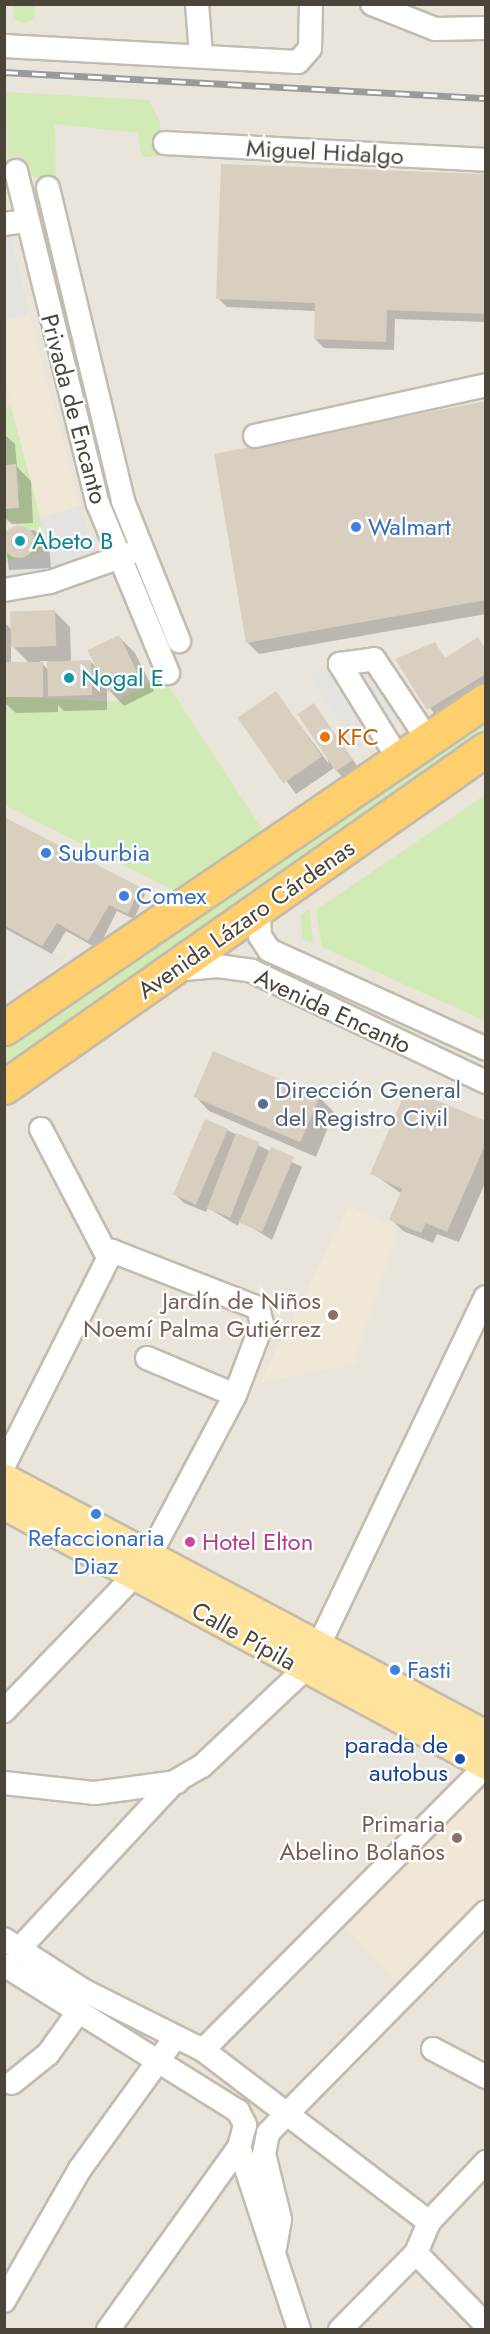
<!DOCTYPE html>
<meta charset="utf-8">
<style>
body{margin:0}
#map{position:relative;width:490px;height:2334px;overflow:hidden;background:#f6f3ec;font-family:Jost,sans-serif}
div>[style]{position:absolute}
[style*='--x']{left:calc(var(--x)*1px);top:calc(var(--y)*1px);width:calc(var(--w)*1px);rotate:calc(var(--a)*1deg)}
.residential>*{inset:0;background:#eae5da;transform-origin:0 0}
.industrial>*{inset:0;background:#e6e2dd}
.education>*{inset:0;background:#efe8d6}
.green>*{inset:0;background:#d2eab5}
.round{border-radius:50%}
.parking>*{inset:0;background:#e5e3e0}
.shadow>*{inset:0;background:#0003}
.building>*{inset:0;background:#d8cfc1;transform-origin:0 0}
.roads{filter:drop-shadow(2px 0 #c2bbae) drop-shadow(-2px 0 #c2bbae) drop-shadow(0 2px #c2bbae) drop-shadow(0 -2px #c2bbae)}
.minor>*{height:22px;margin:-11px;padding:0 11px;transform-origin:11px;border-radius:11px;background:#fff}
.major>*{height:28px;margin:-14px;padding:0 14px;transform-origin:14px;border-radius:14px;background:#ffe39c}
.highway>*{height:33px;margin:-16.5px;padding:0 16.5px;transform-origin:16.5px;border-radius:16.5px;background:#ffcf6e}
.rail>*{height:7px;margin-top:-3.5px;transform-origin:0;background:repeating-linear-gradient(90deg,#fff 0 14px,#9a9a9a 0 28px);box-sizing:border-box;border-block:2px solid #9a9a9a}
.dots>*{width:16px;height:16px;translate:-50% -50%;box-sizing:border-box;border:3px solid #fff;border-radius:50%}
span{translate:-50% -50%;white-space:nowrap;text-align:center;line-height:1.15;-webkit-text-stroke:4.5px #fff;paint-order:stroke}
.street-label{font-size:24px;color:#4b4439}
.shop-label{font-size:24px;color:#366cbe}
.left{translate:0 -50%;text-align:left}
.culture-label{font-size:24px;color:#0d838f}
.food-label{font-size:24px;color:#c56008}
.service-label{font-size:24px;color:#4e5e75}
.education-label{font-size:24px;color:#785e54}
.right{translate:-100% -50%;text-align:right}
.hotel-label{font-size:24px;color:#b23c85}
.transit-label{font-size:24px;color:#164399}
.frame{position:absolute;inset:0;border:6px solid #4b4439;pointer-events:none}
</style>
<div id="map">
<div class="residential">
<i style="left:5px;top:5px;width:480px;height:2324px"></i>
</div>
<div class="industrial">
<i style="clip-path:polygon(5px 928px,64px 960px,5px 1000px)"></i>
</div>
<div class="education">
<i style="clip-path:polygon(29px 314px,80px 506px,39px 518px,5px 378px,4px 320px)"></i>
<i style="clip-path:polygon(349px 1206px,398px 1229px,354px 1364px,260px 1383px)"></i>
<i style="clip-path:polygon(485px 1781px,485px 1895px,394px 1980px,343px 1924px)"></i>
</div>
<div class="green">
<i class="round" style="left:13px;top:1px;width:22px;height:22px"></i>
<i style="clip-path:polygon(5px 92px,149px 100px,160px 122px,162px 156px,142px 157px,138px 133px,55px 124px,56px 185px,8px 167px)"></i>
<i style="clip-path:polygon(11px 407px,49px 550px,5px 562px,5px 554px,36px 552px,34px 529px,16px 530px,16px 521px,9px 521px,5px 530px,5px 509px,20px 489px,16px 464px,5px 465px,5px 408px)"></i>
<i style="clip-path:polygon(162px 676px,264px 832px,176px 892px,5px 805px,4px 696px,116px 702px)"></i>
<i style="clip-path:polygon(485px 721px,485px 742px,5px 1071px,4px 1048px)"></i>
<i style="clip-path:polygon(485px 795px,485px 1021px,322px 947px,316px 910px)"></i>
<i style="clip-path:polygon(309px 909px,313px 942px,303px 940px,300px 916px)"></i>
</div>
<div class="parking">
<i style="clip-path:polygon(10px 235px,29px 314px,5px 320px,5px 236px)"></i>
<i style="clip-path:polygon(80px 506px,99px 564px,5px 591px,5px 562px,49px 550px,39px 518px)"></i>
<i style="clip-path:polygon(385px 651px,420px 711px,357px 751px,310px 674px)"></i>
</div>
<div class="shadow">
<i style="clip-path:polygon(486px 175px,486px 322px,395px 319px,394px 350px,324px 348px,315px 339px,316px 311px,227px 307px,218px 298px)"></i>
<i style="clip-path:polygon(486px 403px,486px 614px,259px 654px,247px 642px)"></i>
<i style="clip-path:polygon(4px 434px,15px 444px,17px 467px,31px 481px,33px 523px,12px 524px,4px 517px)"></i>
<i style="clip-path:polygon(34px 530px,49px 546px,51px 568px,9px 570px,4px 532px)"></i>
<i style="clip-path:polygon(evenodd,55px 612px,70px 627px,71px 662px,91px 662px,97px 668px,119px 637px,135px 653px,154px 691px,124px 706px,107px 688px,107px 710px,64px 711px,58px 705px,58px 712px,16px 713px,4px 702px,4px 622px,12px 630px,55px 612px,11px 644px,30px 664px,11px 664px,11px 644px,55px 612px,40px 661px,48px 661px,48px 670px,40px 661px)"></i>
<i style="clip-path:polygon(477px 639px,486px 649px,486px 683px,437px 718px,397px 659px,435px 644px,446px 659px)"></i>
<i style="clip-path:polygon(276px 693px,329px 764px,314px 705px,360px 770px,345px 780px,334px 768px,296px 794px,240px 718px)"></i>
<i style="clip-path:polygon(4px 819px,139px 888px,145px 894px,134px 919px,117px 911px,98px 949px,66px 931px,52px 954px,4px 928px)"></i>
<i style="clip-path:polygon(194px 1095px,319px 1097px,334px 1112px,316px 1157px,209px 1111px)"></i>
<i style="clip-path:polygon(486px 1123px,486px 1181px,459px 1242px,437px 1234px,433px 1243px,403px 1231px,391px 1219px,402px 1194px,372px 1173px)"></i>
<i style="clip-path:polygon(227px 1130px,302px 1167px,272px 1240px,240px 1220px,238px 1226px,208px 1208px,206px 1212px,184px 1203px,175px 1194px)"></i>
</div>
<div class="building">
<i style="clip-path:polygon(221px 164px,486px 174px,486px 314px,387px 310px,386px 342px,314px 339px,315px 303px,216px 299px)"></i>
<i style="clip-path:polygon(486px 401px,486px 600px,246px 643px,214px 454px)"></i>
<i style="clip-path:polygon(16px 464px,19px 508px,4px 509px,4px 465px)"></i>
<i class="round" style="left:3px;top:526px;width:32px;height:32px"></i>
<i style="left:55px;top:610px;width:36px;height:45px;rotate:88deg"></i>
<i style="left:119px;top:635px;width:46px;height:35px;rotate:64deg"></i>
<i style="clip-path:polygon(478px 637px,486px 650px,486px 674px,427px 710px,395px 659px,435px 642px,445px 658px)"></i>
<i style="left:91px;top:660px;width:35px;height:44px;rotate:88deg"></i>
<i style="left:43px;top:662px;width:35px;height:39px;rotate:90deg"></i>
<i style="left:276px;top:691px;width:80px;height:47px;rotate:55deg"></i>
<i style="left:314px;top:703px;width:69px;height:20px;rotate:56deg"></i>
<i style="clip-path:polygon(4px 817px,140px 887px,128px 914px,109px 905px,88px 941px,57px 923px,42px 946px,4px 925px)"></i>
<i style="left:213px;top:1051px;width:116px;height:50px;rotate:23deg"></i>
<i style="clip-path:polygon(401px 1085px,486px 1121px,486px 1143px,447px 1232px,426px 1223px,421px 1233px,389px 1220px,402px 1189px,370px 1174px,401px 1102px)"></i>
<i style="left:205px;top:1119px;width:25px;height:82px;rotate:23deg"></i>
<i style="left:236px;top:1133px;width:25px;height:81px;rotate:21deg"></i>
<i style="left:271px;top:1147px;width:25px;height:82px;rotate:23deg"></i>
</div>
<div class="roads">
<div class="minor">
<i style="--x:197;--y:4;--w:51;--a:85.5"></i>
<i style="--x:372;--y:4;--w:68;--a:21.6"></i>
<i style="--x:435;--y:29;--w:51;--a:-1.1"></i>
<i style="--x:4;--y:46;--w:294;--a:3.1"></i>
<i style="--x:298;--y:62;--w:18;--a:-49"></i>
<i style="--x:310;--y:48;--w:44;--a:-88.7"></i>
<i style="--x:165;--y:143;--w:321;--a:3"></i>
<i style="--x:16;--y:171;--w:343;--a:76.2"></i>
<i style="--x:98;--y:504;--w:183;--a:67.5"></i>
<i style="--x:48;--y:188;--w:322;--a:76.5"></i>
<i style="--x:123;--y:501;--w:151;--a:68.2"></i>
<i style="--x:4;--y:224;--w:22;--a:-8"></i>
<i style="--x:255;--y:436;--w:237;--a:-12.4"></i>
<i style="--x:4;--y:590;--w:47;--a:-9.9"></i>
<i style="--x:50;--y:582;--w:84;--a:-19.5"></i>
<i style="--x:399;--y:760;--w:113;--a:-121.6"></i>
<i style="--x:340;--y:664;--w:34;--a:-8"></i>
<i style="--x:374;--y:659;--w:97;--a:56.3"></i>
<i style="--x:259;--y:913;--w:23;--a:88"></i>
<i style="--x:260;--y:936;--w:17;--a:57"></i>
<i style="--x:269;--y:950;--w:239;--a:24.5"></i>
<i style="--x:174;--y:970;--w:44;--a:-5.2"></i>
<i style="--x:218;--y:966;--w:34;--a:8"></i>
<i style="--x:252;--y:971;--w:259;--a:25.4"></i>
<i style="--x:41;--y:1129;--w:142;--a:62.4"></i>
<i style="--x:147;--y:1358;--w:95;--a:22.8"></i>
<i style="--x:4;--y:1465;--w:240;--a:-63.2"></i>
<i style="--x:112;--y:1251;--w:157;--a:21.3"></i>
<i style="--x:258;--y:1308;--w:16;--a:76"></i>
<i style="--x:262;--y:1324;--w:76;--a:110.8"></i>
<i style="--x:235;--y:1395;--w:183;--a:118"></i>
<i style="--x:317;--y:1649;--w:390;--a:-64.4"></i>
<i style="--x:4;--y:1711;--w:189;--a:-46.1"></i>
<i style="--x:4;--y:1783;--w:92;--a:6.3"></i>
<i style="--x:95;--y:1793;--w:83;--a:-7.6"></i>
<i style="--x:4;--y:1939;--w:94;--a:32.8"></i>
<i style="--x:83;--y:1990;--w:134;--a:26.6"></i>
<i style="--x:203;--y:2050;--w:284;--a:37.3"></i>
<i style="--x:19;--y:1949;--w:228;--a:-47.1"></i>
<i style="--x:174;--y:1782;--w:32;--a:-30"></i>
<i style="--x:202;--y:1766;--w:141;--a:-43.3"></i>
<i style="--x:4;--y:1965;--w:276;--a:32"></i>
<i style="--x:238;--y:2111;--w:16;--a:63"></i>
<i style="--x:245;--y:2125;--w:23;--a:105"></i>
<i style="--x:239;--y:2147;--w:193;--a:71.8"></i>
<i style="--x:433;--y:2049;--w:60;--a:27.8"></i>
<i style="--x:203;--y:2050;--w:401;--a:-45.1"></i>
<i style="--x:12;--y:2083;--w:46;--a:-38.9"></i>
<i style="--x:48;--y:2054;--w:53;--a:-54.2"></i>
<i style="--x:275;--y:2248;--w:29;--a:-80"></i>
<i style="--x:280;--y:2219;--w:67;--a:-103.8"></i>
<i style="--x:264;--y:2154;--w:21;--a:-79"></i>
<i style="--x:268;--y:2133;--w:310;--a:-45.4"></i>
<i style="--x:416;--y:2253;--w:100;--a:45.8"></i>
<i style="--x:4;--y:2301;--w:152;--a:-60.1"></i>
<i style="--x:80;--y:2169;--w:152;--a:-54.1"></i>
<i style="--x:108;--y:2330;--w:225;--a:-54.4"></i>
<i style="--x:340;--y:2330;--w:108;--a:-45.4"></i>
<i style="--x:416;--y:2253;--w:34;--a:-67"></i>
<i style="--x:429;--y:2222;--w:83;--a:-46.5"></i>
</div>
<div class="major">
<i style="--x:4;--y:1478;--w:546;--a:28.07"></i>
<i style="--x:4;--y:1505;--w:548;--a:28.34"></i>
</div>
<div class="highway">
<i style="--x:4;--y:1028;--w:583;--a:-34.24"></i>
<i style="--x:4;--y:1087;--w:589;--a:-35.04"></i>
</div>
</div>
<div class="rail">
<i style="--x:4;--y:72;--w:483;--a:3.1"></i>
</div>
<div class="dots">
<i style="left:356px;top:527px;background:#3f7fe0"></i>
<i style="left:20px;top:541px;background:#0f9aa8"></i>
<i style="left:69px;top:678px;background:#0f9aa8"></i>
<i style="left:325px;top:737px;background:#e8710a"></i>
<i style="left:46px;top:853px;background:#3f7fe0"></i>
<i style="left:124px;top:896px;background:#3f7fe0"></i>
<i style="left:263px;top:1104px;background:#5c6f8a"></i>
<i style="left:333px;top:1315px;background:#8d6e63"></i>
<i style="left:96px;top:1514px;background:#3f7fe0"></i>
<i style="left:190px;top:1542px;background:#d1479c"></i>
<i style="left:395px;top:1670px;background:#3f7fe0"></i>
<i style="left:460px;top:1759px;background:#1a4fb4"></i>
<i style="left:457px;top:1838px;background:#8d6e63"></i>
</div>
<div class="street-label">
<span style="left:325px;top:152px;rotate:3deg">Miguel Hidalgo</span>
<span style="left:74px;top:409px;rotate:75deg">Privada de Encanto</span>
<span style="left:246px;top:919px;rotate:-35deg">Avenida Lázaro Cárdenas</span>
<span style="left:333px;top:1011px;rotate:25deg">Avenida Encanto</span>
<span style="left:244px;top:1636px;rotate:29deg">Calle Pípila</span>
</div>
<div class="shop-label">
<span class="left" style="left:368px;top:527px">Walmart</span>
<span class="left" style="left:58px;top:853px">Suburbia</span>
<span class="left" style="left:136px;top:896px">Comex</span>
<span style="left:96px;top:1552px">Refaccionaria<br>Diaz</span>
<span class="left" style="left:407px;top:1670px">Fasti</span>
</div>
<div class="culture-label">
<span class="left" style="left:32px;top:541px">Abeto B</span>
<span class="left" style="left:81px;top:678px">Nogal E</span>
</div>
<div class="food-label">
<span class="left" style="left:337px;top:737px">KFC</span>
</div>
<div class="service-label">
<span class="left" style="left:275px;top:1104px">Dirección General<br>del Registro Civil</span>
</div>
<div class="education-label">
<span class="right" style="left:321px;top:1315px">Jardín de Niños<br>Noemí Palma Gutiérrez</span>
<span class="right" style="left:445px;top:1838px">Primaria<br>Abelino Bolaños</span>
</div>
<div class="hotel-label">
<span class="left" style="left:202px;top:1542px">Hotel Elton</span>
</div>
<div class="transit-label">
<span class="right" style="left:448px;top:1759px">parada de<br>autobus</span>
</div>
<div class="frame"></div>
</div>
